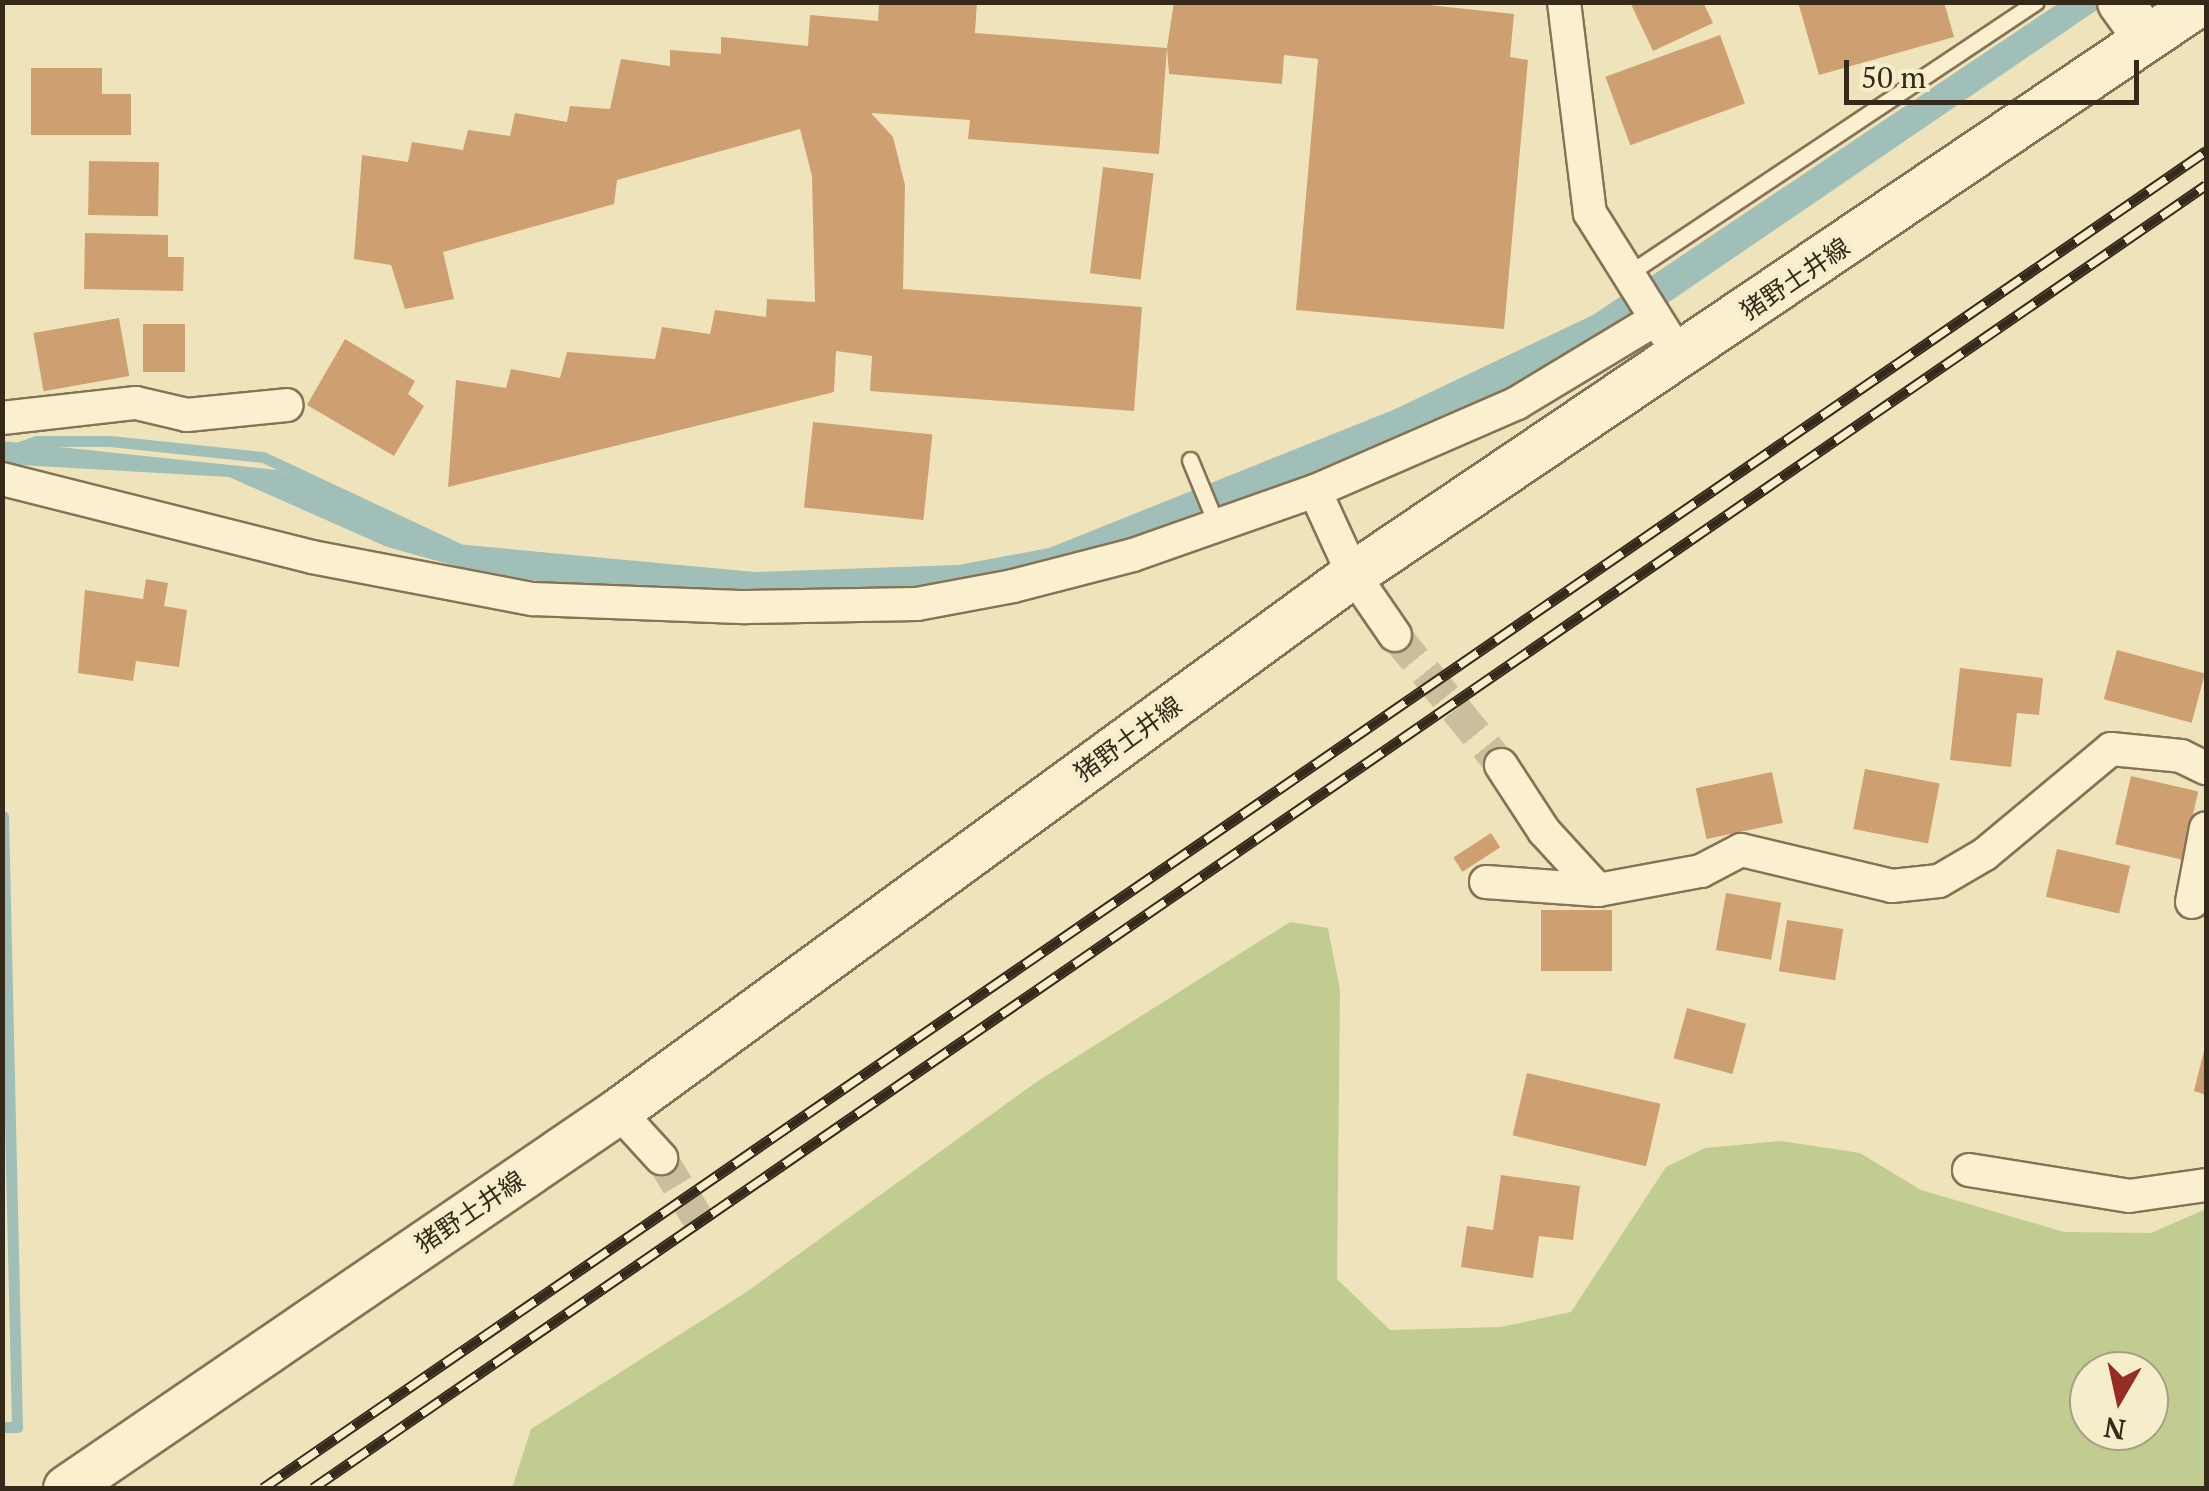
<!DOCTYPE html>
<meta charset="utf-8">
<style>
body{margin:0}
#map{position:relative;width:2209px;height:1491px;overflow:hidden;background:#efe3bc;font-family:"PT Serif","Noto Sans JP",serif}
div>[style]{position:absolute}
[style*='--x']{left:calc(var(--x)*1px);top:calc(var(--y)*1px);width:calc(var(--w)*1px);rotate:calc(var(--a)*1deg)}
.green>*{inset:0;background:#c1cc90}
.water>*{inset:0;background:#a0bfb9}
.stream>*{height:11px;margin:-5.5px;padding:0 5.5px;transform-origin:5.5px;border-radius:5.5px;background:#a0bfb9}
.building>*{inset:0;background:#ce9f70;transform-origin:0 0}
.street-tunnel>*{height:32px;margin-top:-16px;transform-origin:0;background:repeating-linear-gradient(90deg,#cabe9c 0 32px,transparent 0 48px)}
.roads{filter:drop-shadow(2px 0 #867355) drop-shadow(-2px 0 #867355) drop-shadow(0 2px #867355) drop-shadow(0 -2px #867355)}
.lane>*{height:15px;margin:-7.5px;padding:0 7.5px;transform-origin:7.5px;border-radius:7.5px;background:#faf0cf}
.street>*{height:32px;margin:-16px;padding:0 16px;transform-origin:16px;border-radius:16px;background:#faf0cf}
.secondary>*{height:45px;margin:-22.5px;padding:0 22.5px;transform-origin:22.5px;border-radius:22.5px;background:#faf0cf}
.rail>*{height:11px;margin-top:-5.5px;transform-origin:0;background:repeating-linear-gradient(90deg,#f6edcb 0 22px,#35291a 0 44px);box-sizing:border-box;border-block:2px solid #35291a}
span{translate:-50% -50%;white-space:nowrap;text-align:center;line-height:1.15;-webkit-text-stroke:8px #f6edcb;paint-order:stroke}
.street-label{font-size:25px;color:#35291a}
.frame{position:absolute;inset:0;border:5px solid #35291a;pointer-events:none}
.north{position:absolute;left:2069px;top:1351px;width:100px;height:100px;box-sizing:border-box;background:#f6edcb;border:2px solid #a99f84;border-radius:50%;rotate:189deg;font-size:28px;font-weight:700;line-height:40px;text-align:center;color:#35291a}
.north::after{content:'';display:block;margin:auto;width:35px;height:45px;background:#972c23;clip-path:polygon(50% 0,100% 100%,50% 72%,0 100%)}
.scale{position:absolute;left:1844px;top:60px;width:295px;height:45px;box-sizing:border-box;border:5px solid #35291a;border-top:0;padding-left:12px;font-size:30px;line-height:35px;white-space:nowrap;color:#35291a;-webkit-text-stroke:8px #f6edcb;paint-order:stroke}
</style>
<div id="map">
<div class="green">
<i style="clip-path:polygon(evenodd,1290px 922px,1328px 928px,1340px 990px,1337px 1279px,1390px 1330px,1501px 1327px,1571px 1312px,1666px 1167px,1705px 1148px,1781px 1141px,1860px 1153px,1921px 1190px,2064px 1232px,2151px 1233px,2206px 1209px,2206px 1488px,512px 1488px,531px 1429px,745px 1293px,1035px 1083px,1290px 922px,2089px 1371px,2149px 1371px,2149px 1431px,2089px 1431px,2089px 1371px)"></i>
</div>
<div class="water">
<i style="clip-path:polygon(2059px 3px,2107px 3px,1672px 300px,1529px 387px,1158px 538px,976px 584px,805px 594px,637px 594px,481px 573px,387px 547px,229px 477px,20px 465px,3px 472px,2px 441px,277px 470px,434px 542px,755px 572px,958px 565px,1049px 548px,1393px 410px,1593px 315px)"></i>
</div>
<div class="stream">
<i style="--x:2;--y:453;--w:36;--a:-19"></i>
<i style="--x:36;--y:441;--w:74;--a:0"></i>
<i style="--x:110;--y:441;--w:154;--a:6"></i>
<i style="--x:263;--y:457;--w:217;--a:25.1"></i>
<i style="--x:2;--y:1427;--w:15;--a:0"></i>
<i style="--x:17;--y:1427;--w:611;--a:-91.31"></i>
</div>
<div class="building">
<i style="clip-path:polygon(879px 2px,977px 2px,975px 33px,1167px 48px,1174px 2px,1400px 2px,1514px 14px,1510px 57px,1528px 60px,1504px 329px,1296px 310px,1318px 59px,1284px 55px,1282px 84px,1169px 74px,1167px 48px,1159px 154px,968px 139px,970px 120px,871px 113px,893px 137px,905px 185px,903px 289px,1142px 307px,1134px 411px,870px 391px,872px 356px,836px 351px,834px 392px,448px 487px,456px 380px,506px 388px,511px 369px,560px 378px,567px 352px,655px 359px,662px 327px,710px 334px,715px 310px,766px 317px,767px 299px,815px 302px,812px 176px,800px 129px,617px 180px,614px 204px,443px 252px,454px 299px,405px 309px,391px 265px,354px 259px,362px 155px,408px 162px,412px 142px,463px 150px,468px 130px,510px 136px,515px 113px,567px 122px,570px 106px,610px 109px,621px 59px,670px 66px,670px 50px,721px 54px,721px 37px,808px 46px,810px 15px,878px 21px)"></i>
<i style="clip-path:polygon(1630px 2px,1703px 2px,1713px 23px,1653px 51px)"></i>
<i style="clip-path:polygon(1798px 2px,1944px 2px,1954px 37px,1819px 75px)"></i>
<i style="left:1720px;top:35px;width:73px;height:122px;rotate:70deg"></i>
<i style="clip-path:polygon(31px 68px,102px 68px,102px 94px,131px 94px,131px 135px,31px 135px)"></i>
<i style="left:89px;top:161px;width:70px;height:54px;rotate:1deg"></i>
<i style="left:1103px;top:167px;width:51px;height:107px;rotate:7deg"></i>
<i style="clip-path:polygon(85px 233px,168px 235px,168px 257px,184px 257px,183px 291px,84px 289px)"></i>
<i style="left:119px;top:318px;width:59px;height:87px;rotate:80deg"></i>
<i style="left:143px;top:324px;width:42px;height:48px"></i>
<i style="clip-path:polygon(345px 339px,415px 381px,408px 394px,424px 406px,394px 456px,307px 405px)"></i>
<i style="left:813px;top:422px;width:120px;height:86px;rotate:6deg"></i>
<i style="clip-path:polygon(146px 579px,168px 583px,164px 606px,187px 610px,179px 667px,136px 661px,133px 681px,78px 673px,85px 590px,143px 599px)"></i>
<i style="left:2117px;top:650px;width:91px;height:51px;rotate:15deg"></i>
<i style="clip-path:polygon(1960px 668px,2043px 678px,2039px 715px,2017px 713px,2011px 767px,1950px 760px)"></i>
<i style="left:1865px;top:769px;width:76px;height:61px;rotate:11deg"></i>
<i style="left:1772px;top:772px;width:52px;height:78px;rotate:78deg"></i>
<i style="left:2131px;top:776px;width:69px;height:70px;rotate:13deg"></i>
<i style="left:1491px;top:833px;width:17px;height:45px;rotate:57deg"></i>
<i style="left:2057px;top:849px;width:75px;height:49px;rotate:13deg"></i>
<i style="left:1726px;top:893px;width:56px;height:58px;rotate:10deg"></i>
<i style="left:1541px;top:910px;width:71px;height:61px"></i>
<i style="left:1787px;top:920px;width:57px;height:52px;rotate:9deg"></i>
<i style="left:1687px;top:1008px;width:61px;height:52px;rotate:15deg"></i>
<i style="clip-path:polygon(2205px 1047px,2206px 1047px,2206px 1095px,2194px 1091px)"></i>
<i style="left:1527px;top:1073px;width:137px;height:64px;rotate:13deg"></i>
<i style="clip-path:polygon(1501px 1175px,1580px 1186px,1573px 1240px,1539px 1236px,1533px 1278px,1461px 1267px,1467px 1226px,1493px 1230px)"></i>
</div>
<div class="street-tunnel">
<i style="--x:1395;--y:635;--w:168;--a:50.8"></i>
<i style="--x:661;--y:1158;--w:87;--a:58.7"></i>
</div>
<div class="roads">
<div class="lane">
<i style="--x:1628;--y:274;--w:490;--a:-33.7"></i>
<i style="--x:1190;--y:460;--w:74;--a:67.6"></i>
</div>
<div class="street">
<i style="--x:1564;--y:2;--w:213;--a:83"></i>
<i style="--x:1590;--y:213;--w:143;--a:57.9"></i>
<i style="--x:2;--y:418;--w:135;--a:-6.4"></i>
<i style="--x:136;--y:403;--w:52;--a:13.2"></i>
<i style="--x:187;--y:415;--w:100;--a:-5.7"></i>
<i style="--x:2;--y:479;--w:320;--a:14.1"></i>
<i style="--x:312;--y:557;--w:225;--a:10.8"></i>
<i style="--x:533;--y:599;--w:213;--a:2.2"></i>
<i style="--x:746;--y:607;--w:171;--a:-1"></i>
<i style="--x:917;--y:604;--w:98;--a:-10.6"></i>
<i style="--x:1013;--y:586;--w:124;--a:-14.5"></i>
<i style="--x:1133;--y:555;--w:193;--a:-19.4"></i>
<i style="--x:1315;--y:491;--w:91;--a:65.4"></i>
<i style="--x:1353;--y:574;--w:74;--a:55.5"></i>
<i style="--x:1315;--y:491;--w:220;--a:-23.5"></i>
<i style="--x:1517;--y:403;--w:162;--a:-31.1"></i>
<i style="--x:1501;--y:765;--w:79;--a:56.9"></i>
<i style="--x:1544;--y:831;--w:80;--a:47.5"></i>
<i style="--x:1598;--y:890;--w:105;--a:-10.5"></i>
<i style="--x:1701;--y:871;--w:45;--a:-27.7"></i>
<i style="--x:1741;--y:850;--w:155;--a:13.4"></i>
<i style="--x:1892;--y:886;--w:47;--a:-6.1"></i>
<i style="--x:1939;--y:881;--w:53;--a:-30.4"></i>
<i style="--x:1985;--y:854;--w:164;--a:-39.8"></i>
<i style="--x:2111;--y:749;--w:70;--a:5.7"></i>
<i style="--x:2181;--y:756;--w:28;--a:26"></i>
<i style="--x:1486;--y:882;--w:112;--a:4.1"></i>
<i style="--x:2192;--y:902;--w:75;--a:-79.3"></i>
<i style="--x:618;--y:1111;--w:64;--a:47.5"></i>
<i style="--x:1969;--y:1170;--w:162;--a:9.2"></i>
<i style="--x:2129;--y:1196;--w:78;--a:-8.1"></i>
</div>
<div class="secondary">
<i style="--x:2120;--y:2;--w:44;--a:54.2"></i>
<i style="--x:66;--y:1488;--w:668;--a:-34.33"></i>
<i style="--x:618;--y:1111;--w:910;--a:-36.15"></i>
<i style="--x:1353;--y:574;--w:1022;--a:-34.03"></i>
</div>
</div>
<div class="rail">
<i style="--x:263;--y:1488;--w:2359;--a:-34.53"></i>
<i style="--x:313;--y:1488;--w:2298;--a:-34.54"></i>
</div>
<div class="street-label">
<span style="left:1795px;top:279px;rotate:-34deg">猪野土井線</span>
<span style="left:1128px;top:739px;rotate:-36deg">猪野土井線</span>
<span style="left:470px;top:1212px;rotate:-34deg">猪野土井線</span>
</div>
<div class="frame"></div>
<div class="north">N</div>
<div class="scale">50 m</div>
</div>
